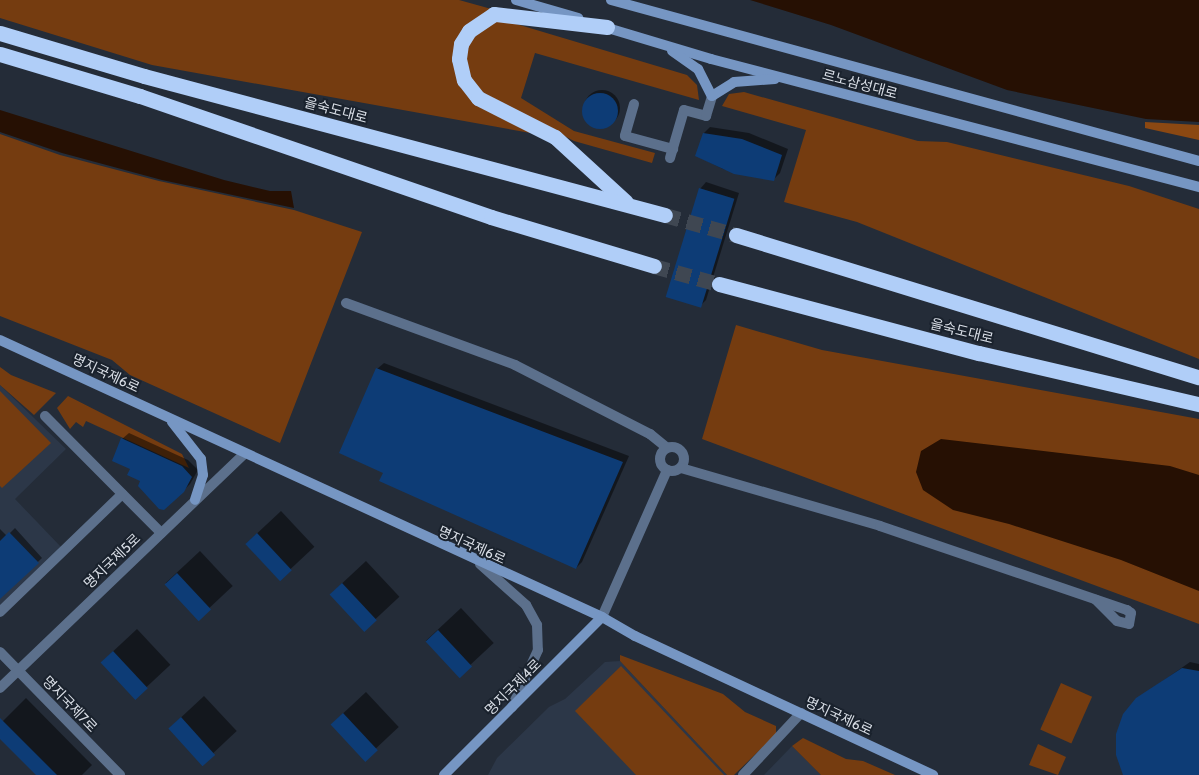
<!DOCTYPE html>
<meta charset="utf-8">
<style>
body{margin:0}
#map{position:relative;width:1199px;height:775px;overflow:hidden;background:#242c38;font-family:Cabin,"Noto Sans KR",sans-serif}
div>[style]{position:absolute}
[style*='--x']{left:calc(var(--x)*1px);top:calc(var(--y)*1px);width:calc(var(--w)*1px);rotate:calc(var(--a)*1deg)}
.built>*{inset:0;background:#2c3748}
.green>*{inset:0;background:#753c10;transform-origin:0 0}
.forest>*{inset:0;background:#8b4812}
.water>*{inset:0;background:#261003}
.shadow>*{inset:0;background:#0007;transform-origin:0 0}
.round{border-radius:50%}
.building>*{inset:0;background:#0d3c76;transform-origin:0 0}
.highway-tunnel>*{height:15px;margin-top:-7.5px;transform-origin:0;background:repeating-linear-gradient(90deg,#3f4752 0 15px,transparent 0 23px)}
.street>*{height:10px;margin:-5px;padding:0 5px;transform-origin:5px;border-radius:5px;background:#5c708c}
.street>.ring{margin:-5px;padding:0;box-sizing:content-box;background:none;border:10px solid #5c708c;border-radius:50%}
.secondary>*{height:10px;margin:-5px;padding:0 5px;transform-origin:5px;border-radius:5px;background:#7696c3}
.highway>*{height:15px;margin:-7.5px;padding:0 7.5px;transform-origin:7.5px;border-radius:7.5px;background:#b0cef8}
span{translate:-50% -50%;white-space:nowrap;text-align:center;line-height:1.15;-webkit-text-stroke:4px #1a222d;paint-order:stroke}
.street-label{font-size:14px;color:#d8dde5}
</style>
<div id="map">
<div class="built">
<i style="clip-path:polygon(0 385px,66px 449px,15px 499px,62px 548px,0 606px)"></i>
<i style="clip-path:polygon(620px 661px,727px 775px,488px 775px,497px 758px,549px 707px,565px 699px,605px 662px)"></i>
<i style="clip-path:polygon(792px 746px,821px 775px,764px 775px)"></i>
</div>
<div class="green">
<i style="clip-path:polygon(0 0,459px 0,495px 10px,474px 21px,457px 72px,536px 134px,152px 65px,0 18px)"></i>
<i style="clip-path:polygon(500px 19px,687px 75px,697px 85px,699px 100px,535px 53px,521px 98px,574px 131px,655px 153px,652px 163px,574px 141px,476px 91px,464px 62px,469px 38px)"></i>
<i style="clip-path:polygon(744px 92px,918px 141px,947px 142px,1129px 186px,1199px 209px,1199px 359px,857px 222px,784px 202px,806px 130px,722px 106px,729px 94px)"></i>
<i style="clip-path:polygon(0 134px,60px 155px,159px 181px,294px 210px,362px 232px,280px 443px,130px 375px,112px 360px,0 316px)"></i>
<i style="clip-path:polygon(736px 325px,822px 350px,1199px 419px,1199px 624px,702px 439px)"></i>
<i style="clip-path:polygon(0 367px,11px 375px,56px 393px,34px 415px,0 385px)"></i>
<i style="clip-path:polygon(0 391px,51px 443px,2px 488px,0 486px)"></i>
<i style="clip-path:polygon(68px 396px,182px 454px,189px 468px,86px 421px,83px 427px,76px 422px,70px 429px,57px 408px)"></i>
<i style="clip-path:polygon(620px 655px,723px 694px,745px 712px,776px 726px,776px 734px,734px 775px,727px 775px,620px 661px)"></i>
<i style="clip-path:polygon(621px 666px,724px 775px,636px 775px,575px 711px)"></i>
<i style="left:1061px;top:683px;width:34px;height:51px;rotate:24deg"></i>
<i style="clip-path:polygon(803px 738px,846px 759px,863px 761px,895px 775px,821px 775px,792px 746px)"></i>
<i style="clip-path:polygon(1038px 744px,1066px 757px,1058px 775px,1029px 765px)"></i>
</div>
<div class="forest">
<i style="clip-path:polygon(1145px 122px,1199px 125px,1199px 140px,1145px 128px)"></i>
</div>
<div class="water">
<i style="clip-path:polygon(750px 0,1199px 0,1199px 122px,1146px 119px,1007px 90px,831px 25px)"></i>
<i style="clip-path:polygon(0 110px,224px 180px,270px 191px,291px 191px,294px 208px,162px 180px,62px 153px,0 132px)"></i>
<i style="clip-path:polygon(941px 439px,1170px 466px,1199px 475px,1199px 591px,1121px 560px,1009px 524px,953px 510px,923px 490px,916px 472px,921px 451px)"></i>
</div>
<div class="shadow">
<i class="round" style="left:584px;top:90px;width:36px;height:36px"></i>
<i style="clip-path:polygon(710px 127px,749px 133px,788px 149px,780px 173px,773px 180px,723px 169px,697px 156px,704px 133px)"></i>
<i style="clip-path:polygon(706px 182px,739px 193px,706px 300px,700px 306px,700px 189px)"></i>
<i style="clip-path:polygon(384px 363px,629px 456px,582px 562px,576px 568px,385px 472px,377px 369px)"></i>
<i style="clip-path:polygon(129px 433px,188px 460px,198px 470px,190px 484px,183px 491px,142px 481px,131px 469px,122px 439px)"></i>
<i style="left:281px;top:511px;width:49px;height:48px;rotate:47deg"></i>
<i style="clip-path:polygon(15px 528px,42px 558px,0 598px,0 529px,7px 536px)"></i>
<i style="left:200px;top:551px;width:48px;height:47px;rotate:47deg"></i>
<i style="left:366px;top:561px;width:49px;height:48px;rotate:47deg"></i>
<i style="left:461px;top:608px;width:48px;height:48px;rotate:47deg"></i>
<i style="left:137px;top:629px;width:49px;height:48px;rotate:47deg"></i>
<i style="clip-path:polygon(1190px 662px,1199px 664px,1199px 775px,1124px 775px,1137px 699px)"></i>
<i style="left:366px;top:692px;width:48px;height:47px;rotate:47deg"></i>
<i style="left:204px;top:696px;width:48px;height:47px;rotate:47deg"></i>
<i style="clip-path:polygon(26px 698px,92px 765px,82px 775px,37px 775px,0 738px,0 724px)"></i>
</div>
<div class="building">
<i class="round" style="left:582px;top:93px;width:36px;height:36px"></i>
<i style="clip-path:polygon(703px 133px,742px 139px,782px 155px,774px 181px,734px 174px,695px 156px)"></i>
<i style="left:699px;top:188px;width:37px;height:114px;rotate:17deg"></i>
<i style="clip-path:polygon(376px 368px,623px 462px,576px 569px,379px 481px,383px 473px,339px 453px)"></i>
<i style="clip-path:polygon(121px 438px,182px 466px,192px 477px,184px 492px,164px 510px,159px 509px,138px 486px,140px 481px,127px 475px,130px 469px,112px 461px)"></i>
<i style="clip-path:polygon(9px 532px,39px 563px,0 599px,0 541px)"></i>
<i style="left:257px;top:533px;width:51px;height:16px;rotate:47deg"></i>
<i style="left:177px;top:573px;width:50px;height:17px;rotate:47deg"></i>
<i style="left:342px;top:583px;width:51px;height:17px;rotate:47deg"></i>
<i style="left:438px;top:630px;width:50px;height:17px;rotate:47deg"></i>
<i style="left:113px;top:651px;width:51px;height:17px;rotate:47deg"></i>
<i style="clip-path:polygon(1182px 668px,1199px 671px,1199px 775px,1123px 775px,1116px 755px,1116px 734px,1123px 714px,1136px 698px)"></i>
<i style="left:343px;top:713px;width:51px;height:17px;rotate:47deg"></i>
<i style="left:181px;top:717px;width:51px;height:17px;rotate:48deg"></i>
<i style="clip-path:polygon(0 718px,57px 775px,36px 775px,0 739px)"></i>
</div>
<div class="highway-tunnel">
<i style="--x:665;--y:215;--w:74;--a:15.7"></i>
<i style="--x:654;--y:266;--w:67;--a:15.5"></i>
</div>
<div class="street">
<i style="--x:634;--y:104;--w:33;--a:106"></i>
<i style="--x:625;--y:136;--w:50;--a:15.2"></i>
<i style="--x:670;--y:158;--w:50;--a:-73.7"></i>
<i style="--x:684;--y:110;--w:23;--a:15"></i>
<i style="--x:706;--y:116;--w:21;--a:-73"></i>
<i style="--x:346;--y:303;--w:180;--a:20.1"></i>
<i style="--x:515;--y:365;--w:152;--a:27.1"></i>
<i style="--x:650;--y:434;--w:22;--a:39"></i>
<i style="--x:45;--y:416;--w:165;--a:45.2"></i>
<i class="ring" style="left:660px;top:447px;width:14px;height:14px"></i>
<i style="--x:681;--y:468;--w:207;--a:16.2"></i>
<i style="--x:880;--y:526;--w:261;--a:18.8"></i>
<i style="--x:1127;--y:610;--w:5;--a:37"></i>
<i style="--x:1131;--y:613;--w:11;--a:100"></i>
<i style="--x:1129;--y:624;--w:12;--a:-166"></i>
<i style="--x:1117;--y:621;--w:30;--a:-135"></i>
<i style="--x:480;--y:564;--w:62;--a:41.7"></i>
<i style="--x:526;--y:605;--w:23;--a:61"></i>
<i style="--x:537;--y:625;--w:25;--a:88"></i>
<i style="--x:538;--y:650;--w:63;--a:114.5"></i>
<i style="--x:0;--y:612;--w:170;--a:-44"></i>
<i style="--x:602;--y:617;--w:161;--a:-66.1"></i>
<i style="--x:0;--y:652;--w:172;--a:45.7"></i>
<i style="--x:0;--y:688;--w:338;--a:-43.8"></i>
<i style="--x:743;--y:775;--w:85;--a:-46.9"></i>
</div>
<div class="secondary">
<i style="--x:516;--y:0;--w:65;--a:16.2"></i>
<i style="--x:611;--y:0;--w:610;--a:15.31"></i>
<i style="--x:601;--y:26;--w:115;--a:16.7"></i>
<i style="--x:711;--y:59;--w:505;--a:14.7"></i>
<i style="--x:672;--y:51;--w:32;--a:35"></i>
<i style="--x:698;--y:69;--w:30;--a:63"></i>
<i style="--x:712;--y:96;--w:26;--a:-32"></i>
<i style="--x:734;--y:82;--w:41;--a:-4.2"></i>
<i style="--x:0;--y:340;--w:663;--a:24.71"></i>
<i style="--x:602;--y:617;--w:38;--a:30"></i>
<i style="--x:635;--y:636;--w:329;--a:25"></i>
<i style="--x:172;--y:422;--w:47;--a:51.9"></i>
<i style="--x:201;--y:459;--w:16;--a:83"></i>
<i style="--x:203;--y:475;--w:26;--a:108"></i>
<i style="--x:444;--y:775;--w:223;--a:-45"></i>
</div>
<div class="highway">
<i style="--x:607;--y:27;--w:114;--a:-173.4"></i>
<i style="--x:494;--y:14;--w:30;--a:146"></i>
<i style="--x:469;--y:31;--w:15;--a:122"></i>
<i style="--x:461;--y:44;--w:15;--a:98"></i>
<i style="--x:459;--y:59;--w:22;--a:77"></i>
<i style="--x:464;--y:80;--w:23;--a:52"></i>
<i style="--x:478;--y:98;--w:86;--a:26.9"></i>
<i style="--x:555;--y:137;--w:96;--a:42.5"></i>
<i style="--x:0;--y:33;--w:150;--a:16.6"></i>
<i style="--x:144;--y:76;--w:539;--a:14.94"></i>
<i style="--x:0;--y:54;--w:146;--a:16.7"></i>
<i style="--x:140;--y:96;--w:371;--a:19"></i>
<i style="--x:491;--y:217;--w:170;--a:16.7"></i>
<i style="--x:736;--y:235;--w:484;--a:17.1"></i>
<i style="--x:719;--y:284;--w:269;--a:14.9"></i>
<i style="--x:979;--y:353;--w:226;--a:13.1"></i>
</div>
<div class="street-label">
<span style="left:860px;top:84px;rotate:15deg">르노삼성대로</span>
<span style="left:336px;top:110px;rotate:15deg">을숙도대로</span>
<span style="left:962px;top:331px;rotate:14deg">을숙도대로</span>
<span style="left:106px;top:373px;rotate:25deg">명지국제6로</span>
<span style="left:472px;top:545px;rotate:24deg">명지국제6로</span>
<span style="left:112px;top:561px;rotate:-44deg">명지국제5로</span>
<span style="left:513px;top:687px;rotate:-45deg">명지국제4로</span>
<span style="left:70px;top:704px;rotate:46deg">명지국제7로</span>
<span style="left:839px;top:716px;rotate:25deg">명지국제6로</span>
</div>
</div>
